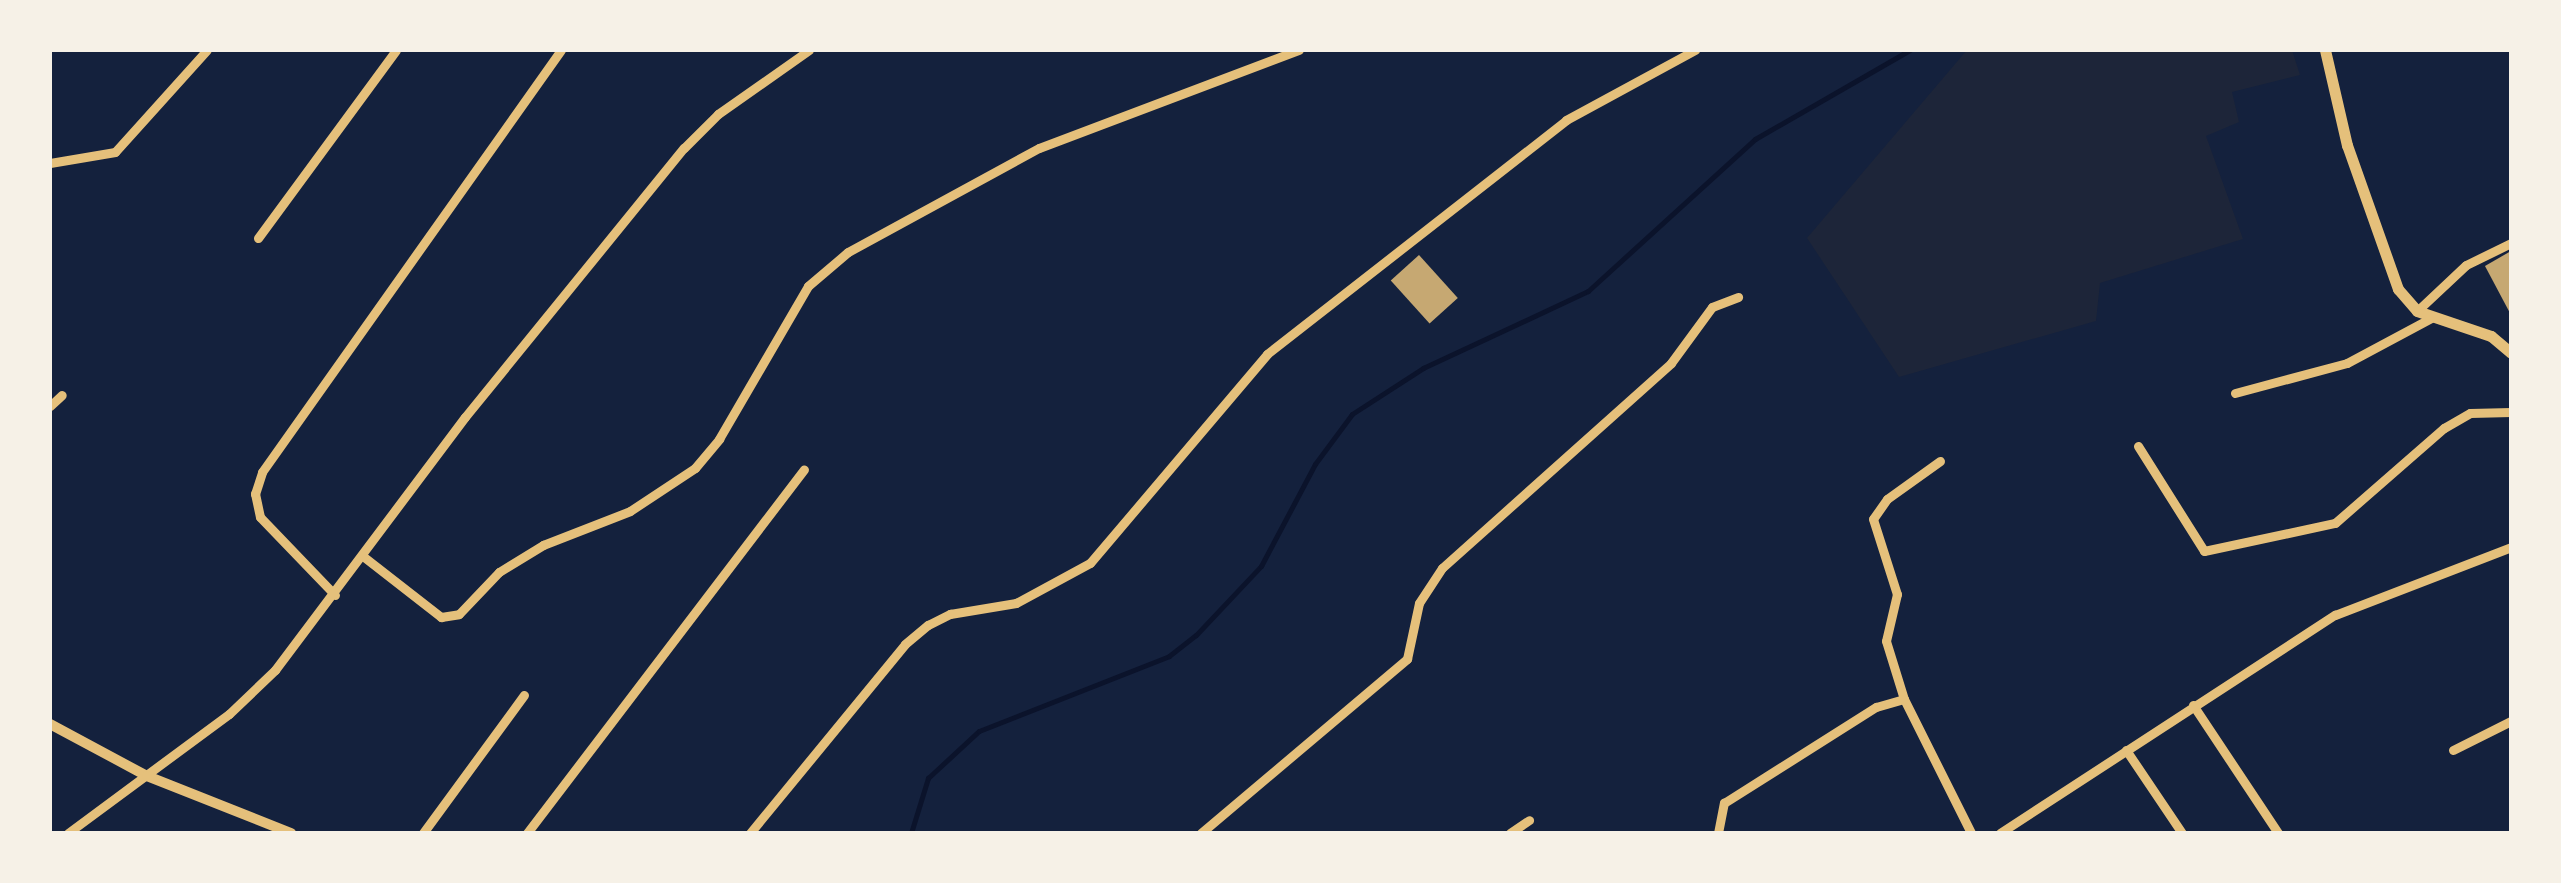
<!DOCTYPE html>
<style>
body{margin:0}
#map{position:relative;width:2561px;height:883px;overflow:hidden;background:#14213d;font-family:"Roboto Serif",serif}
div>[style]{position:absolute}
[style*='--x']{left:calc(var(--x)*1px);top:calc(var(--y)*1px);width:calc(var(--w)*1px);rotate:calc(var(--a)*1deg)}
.green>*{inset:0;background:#1d2539}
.stream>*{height:5px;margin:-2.5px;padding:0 2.5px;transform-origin:2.5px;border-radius:2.5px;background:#0b132b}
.building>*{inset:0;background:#c6a872;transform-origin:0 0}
.minor>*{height:9px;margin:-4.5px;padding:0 4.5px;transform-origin:4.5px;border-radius:4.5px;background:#e5c07b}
.tertiary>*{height:10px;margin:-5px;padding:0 5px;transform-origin:5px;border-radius:5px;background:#e5c07b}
.secondary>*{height:11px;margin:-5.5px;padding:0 5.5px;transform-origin:5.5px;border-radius:5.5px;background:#e5c07b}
span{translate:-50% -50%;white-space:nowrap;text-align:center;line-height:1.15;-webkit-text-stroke:10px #f6f1e7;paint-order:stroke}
.frame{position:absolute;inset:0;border:52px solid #f6f1e7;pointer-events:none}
</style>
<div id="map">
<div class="green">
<i style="clip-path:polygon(1967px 50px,2292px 50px,2300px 75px,2232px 92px,2239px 122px,2206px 136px,2243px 239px,2100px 283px,2096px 321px,1899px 377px,1807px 238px)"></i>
</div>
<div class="stream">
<i style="--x:911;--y:833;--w:58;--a:-72.8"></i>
<i style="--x:928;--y:778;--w:69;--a:-42.7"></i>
<i style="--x:979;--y:731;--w:204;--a:-21.5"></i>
<i style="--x:1169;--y:656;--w:34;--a:-38"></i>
<i style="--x:1196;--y:635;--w:95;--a:-46.7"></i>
<i style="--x:1261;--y:566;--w:115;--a:-62.1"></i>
<i style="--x:1315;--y:464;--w:62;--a:-53.5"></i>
<i style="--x:1352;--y:414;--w:85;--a:-32.9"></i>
<i style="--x:1423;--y:368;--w:182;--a:-25"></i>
<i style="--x:1588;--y:291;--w:226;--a:-42.3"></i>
<i style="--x:1755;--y:139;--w:179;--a:-29.9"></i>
</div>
<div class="building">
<i style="clip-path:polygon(2511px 251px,2511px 315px,2485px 266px)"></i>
<i style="left:1419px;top:255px;width:58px;height:38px;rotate:48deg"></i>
</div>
<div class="minor">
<i style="--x:50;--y:163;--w:66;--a:-9.6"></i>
<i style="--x:115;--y:152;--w:137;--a:-48"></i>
<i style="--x:258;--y:238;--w:233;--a:-53.7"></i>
<i style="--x:2417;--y:311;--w:67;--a:-43.2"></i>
<i style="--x:2466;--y:265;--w:50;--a:-26.1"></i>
<i style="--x:2235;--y:393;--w:116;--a:-15"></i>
<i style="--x:2347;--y:363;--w:98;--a:-28.1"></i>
<i style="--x:50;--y:406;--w:16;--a:-43"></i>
<i style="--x:2138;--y:446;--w:124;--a:57.8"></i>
<i style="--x:2204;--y:551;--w:134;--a:-12.1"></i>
<i style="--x:2335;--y:523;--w:145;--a:-41.1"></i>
<i style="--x:2444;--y:428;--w:30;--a:-30"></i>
<i style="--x:2470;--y:413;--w:41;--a:-1.4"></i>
<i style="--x:1940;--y:461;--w:65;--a:144.4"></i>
<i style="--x:1887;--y:499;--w:24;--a:125"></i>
<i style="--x:1873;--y:519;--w:79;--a:72.3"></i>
<i style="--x:1897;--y:594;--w:48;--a:103.2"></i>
<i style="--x:1886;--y:641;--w:61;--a:72.8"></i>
<i style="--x:1904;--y:699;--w:150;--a:63.4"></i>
<i style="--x:364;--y:557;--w:98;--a:37.9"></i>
<i style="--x:441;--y:617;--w:18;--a:-9"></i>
<i style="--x:459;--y:614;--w:58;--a:-46.4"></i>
<i style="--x:499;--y:572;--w:52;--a:-31.5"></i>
<i style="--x:543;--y:545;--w:93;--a:-21.3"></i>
<i style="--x:630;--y:511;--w:78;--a:-33.5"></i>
<i style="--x:695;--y:468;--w:38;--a:-50"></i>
<i style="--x:719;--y:439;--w:177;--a:-59.8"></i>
<i style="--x:808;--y:286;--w:52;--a:-40.4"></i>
<i style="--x:848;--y:252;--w:217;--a:-28.6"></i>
<i style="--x:1039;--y:148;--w:278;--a:-20.7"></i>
<i style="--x:335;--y:595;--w:108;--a:-133.9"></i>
<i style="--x:260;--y:517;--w:24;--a:-102"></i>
<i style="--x:255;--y:494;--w:23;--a:-72"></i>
<i style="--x:262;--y:472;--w:517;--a:-54.68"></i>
<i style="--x:2193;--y:705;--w:154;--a:56.4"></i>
<i style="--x:2126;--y:750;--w:100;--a:56"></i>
<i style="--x:2453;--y:750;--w:65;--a:-26.6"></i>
<i style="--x:68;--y:833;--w:200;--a:-36.5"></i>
<i style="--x:229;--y:714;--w:64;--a:-43.7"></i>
<i style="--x:275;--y:670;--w:316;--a:-53.1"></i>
<i style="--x:465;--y:417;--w:347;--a:-50.9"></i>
<i style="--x:684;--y:148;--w:48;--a:-45"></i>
<i style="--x:718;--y:114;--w:111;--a:-35.1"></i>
<i style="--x:423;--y:833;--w:171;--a:-53.8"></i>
<i style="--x:527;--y:833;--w:457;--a:-52.7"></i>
<i style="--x:750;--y:833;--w:244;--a:-50.6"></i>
<i style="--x:905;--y:644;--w:30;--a:-40"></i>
<i style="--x:928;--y:625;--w:25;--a:-27"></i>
<i style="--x:950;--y:614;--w:67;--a:-9.5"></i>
<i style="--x:1016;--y:603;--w:84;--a:-28.4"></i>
<i style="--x:1090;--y:563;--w:274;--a:-49.7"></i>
<i style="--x:1267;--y:354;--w:380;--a:-38"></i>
<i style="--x:1566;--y:120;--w:147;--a:-28.5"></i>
<i style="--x:1201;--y:833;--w:270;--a:-40.2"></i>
<i style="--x:1407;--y:659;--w:57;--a:-77.9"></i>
<i style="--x:1419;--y:603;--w:42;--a:-56.7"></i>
<i style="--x:1442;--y:568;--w:307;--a:-41.8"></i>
<i style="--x:1671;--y:363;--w:69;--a:-53.8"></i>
<i style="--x:1712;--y:307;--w:28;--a:-21"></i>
<i style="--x:1510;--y:833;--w:23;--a:-34"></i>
<i style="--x:1718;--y:833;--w:31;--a:-79"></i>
<i style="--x:1724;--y:803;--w:180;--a:-32.3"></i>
<i style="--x:1876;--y:707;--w:29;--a:-16"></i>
<i style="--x:2000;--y:833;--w:400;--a:-33.1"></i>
<i style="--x:2335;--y:615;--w:189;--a:-21.1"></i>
</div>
<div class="tertiary">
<i style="--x:50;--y:724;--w:110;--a:28.2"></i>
<i style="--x:147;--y:776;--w:155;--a:21.6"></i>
</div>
<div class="secondary">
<i style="--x:2325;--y:50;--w:98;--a:77"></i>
<i style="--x:2347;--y:145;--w:153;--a:70.5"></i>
<i style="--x:2398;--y:289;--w:29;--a:49"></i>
<i style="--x:2417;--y:311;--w:78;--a:18.7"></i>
<i style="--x:2491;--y:336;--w:26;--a:40"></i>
</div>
<div class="frame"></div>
</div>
